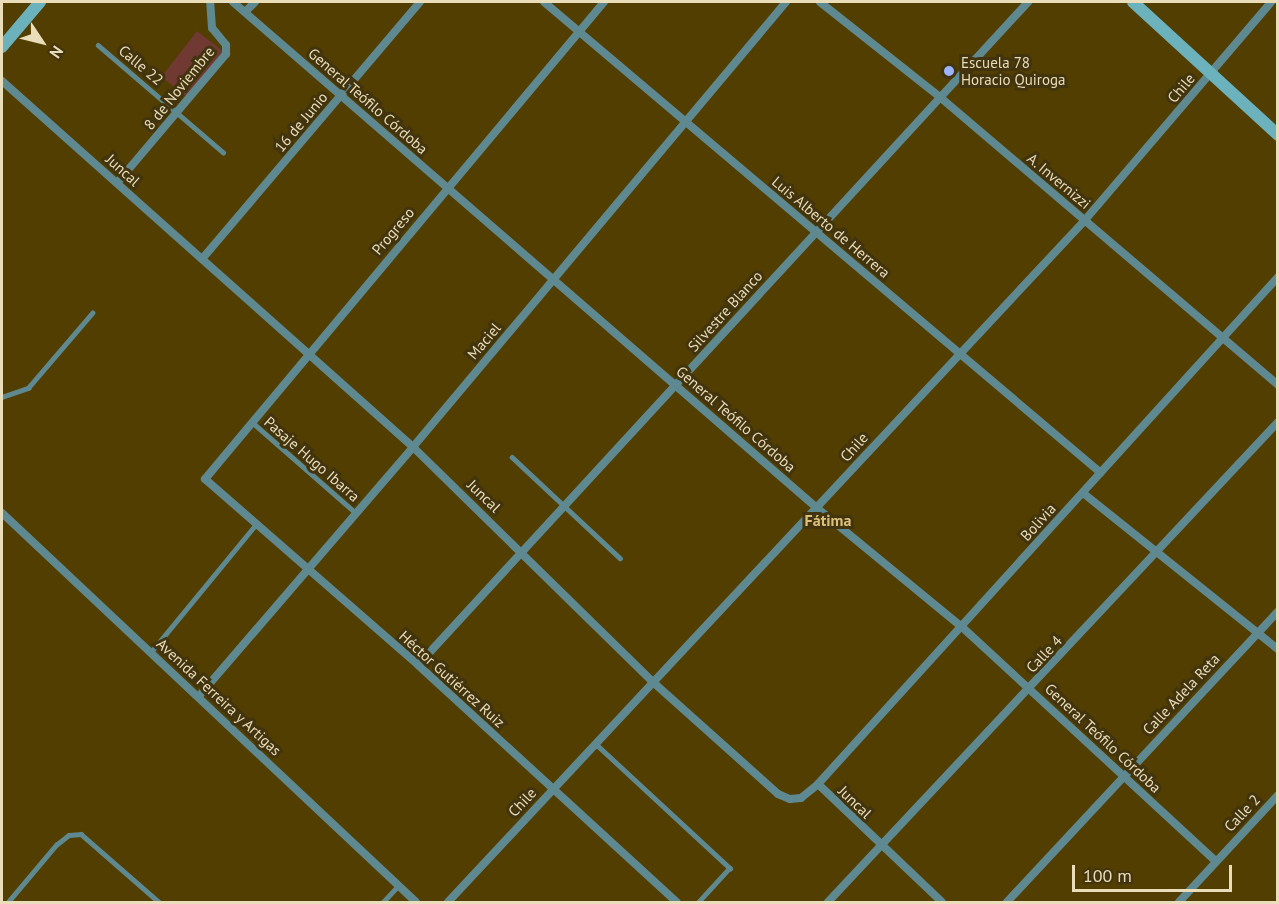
<!DOCTYPE html>
<meta charset="utf-8">
<style>
body{margin:0}
#map{position:relative;width:1279px;height:904px;overflow:hidden;background:#513e00;font-family:"PT Sans",sans-serif}
div>[style]{position:absolute}
[style*='--x']{left:calc(var(--x)*1px);top:calc(var(--y)*1px);width:calc(var(--w)*1px);rotate:calc(var(--a)*1deg)}
.green>*{inset:0;background:#703932;transform-origin:0 0}
.lane>*{height:4.5px;margin:-2.25px;padding:0 2.25px;transform-origin:2.25px;border-radius:2.25px;background:#5f8991}
.street>*{height:8px;margin:-4px;padding:0 4px;transform-origin:4px;border-radius:4px;background:#5f8991}
.secondary>*{height:12px;margin:-6px;padding:0 6px;transform-origin:6px;border-radius:6px;background:#6cb2bd}
.dots>*{width:16px;height:16px;translate:-50% -50%;box-sizing:border-box;border:3px solid #42340e;border-radius:50%}
span{translate:-50% -50%;white-space:nowrap;text-align:center;line-height:1.15;-webkit-text-stroke:6px #42340e;paint-order:stroke}
.poi-label{font-size:15px;color:#eaddba}
.left{translate:0 -50%;text-align:left}
.street-label{font-size:15px;color:#eaddba}
.neighbourhood-label{font-size:16px;color:#dcc079;font-weight:700}
.frame{position:absolute;inset:0;border:3px solid #eaddba;pointer-events:none}
.north{position:absolute;left:12px;top:12px;width:60px;height:60px;-webkit-text-stroke:4px #42340e;paint-order:stroke;rotate:125deg;font-size:16px;font-weight:700;line-height:24px;text-align:center;color:#eaddba}
.north::after{content:'';display:block;margin:auto;width:21px;height:27px;background:#eaddba;clip-path:polygon(50% 0,100% 100%,50% 72%,0 100%)}
.scale{position:absolute;left:1072px;top:865px;width:160px;height:27px;box-sizing:border-box;border:3px solid #eaddba;border-top:0;padding-left:8px;font-size:18px;line-height:21px;white-space:nowrap;color:#eaddba;-webkit-text-stroke:4px #42340e;paint-order:stroke}
</style>
<div id="map">
<div class="green">
<i style="left:197px;top:31px;width:33px;height:58px;rotate:38deg"></i>
</div>
<div class="lane">
<i style="--x:98;--y:45;--w:165;--a:40.6"></i>
<i style="--x:2;--y:397;--w:28;--a:-19"></i>
<i style="--x:28;--y:388;--w:99;--a:-49.5"></i>
<i style="--x:252;--y:422;--w:138;--a:41.2"></i>
<i style="--x:512;--y:457;--w:148;--a:43.1"></i>
<i style="--x:151;--y:652;--w:166;--a:-50.6"></i>
<i style="--x:596;--y:744;--w:183;--a:42.8"></i>
<i style="--x:730;--y:868;--w:46;--a:132.4"></i>
<i style="--x:8;--y:902;--w:75;--a:-49.9"></i>
<i style="--x:56;--y:845;--w:16;--a:-38"></i>
<i style="--x:69;--y:835;--w:12;--a:-5"></i>
<i style="--x:81;--y:834;--w:103;--a:41.1"></i>
<i style="--x:383;--y:902;--w:22;--a:-47"></i>
</div>
<div class="street">
<i style="--x:233;--y:2;--w:773;--a:40.91"></i>
<i style="--x:817;--y:508;--w:188;--a:39.4"></i>
<i style="--x:962;--y:627;--w:345;--a:42.7"></i>
<i style="--x:544;--y:2;--w:729;--a:40.22"></i>
<i style="--x:604;--y:2;--w:622;--a:129.91"></i>
<i style="--x:205;--y:479;--w:283;--a:41.1"></i>
<i style="--x:418;--y:665;--w:351;--a:42.5"></i>
<i style="--x:820;--y:2;--w:154;--a:38.4"></i>
<i style="--x:941;--y:98;--w:443;--a:40.4"></i>
<i style="--x:245;--y:12;--w:14;--a:-45"></i>
<i style="--x:2;--y:81;--w:550;--a:41.69"></i>
<i style="--x:413;--y:447;--w:337;--a:44.4"></i>
<i style="--x:654;--y:683;--w:166;--a:41.8"></i>
<i style="--x:778;--y:794;--w:13;--a:23"></i>
<i style="--x:790;--y:799;--w:11;--a:-5"></i>
<i style="--x:801;--y:798;--w:22;--a:-39"></i>
<i style="--x:818;--y:784;--w:685;--a:-47.78"></i>
<i style="--x:117;--y:183;--w:169;--a:-49.8"></i>
<i style="--x:226;--y:54;--w:9;--a:-90"></i>
<i style="--x:226;--y:45;--w:22;--a:-129"></i>
<i style="--x:212;--y:28;--w:26;--a:-94"></i>
<i style="--x:202;--y:259;--w:337;--a:-49.7"></i>
<i style="--x:1083;--y:493;--w:250;--a:38.7"></i>
<i style="--x:2;--y:513;--w:568;--a:43.22"></i>
<i style="--x:418;--y:665;--w:901;--a:-47.38"></i>
<i style="--x:199;--y:696;--w:328;--a:-49.3"></i>
<i style="--x:413;--y:447;--w:581;--a:-50.03"></i>
<i style="--x:818;--y:784;--w:171;--a:43.6"></i>
<i style="--x:448;--y:902;--w:933;--a:-46.95"></i>
<i style="--x:1085;--y:220;--w:287;--a:-49.5"></i>
<i style="--x:828;--y:902;--w:658;--a:-46.85"></i>
<i style="--x:1007;--y:902;--w:398;--a:-47"></i>
<i style="--x:1179;--y:902;--w:146;--a:-47.2"></i>
</div>
<div class="secondary">
<i style="--x:1133;--y:2;--w:197;--a:42.5"></i>
<i style="--x:2;--y:47;--w:59;--a:-49.8"></i>
</div>
<div class="dots">
<i style="left:949px;top:71px;background:#9bb5fd"></i>
</div>
<div class="poi-label">
<span class="left" style="left:961px;top:71px">Escuela 78<br>Horacio Quiroga</span>
</div>
<div class="street-label">
<span style="left:141px;top:65px;rotate:40deg">Calle 22</span>
<span style="left:179px;top:88px;rotate:-51deg">8 de Noviembre</span>
<span style="left:1181px;top:88px;rotate:-50deg">Chile</span>
<span style="left:368px;top:101px;rotate:41deg">General Teófilo Córdoba</span>
<span style="left:301px;top:122px;rotate:-50deg">16 de Junio</span>
<span style="left:123px;top:170px;rotate:42deg">Juncal</span>
<span style="left:1059px;top:181px;rotate:40deg">A. Invernizzi</span>
<span style="left:831px;top:227px;rotate:40deg">Luis Alberto de Herrera</span>
<span style="left:393px;top:231px;rotate:-50deg">Progreso</span>
<span style="left:725px;top:311px;rotate:-48deg">Silvestre Blanco</span>
<span style="left:484px;top:341px;rotate:-50deg">Maciel</span>
<span style="left:736px;top:419px;rotate:41deg">General Teófilo Córdoba</span>
<span style="left:854px;top:447px;rotate:-48deg">Chile</span>
<span style="left:312px;top:459px;rotate:41deg">Pasaje Hugo Ibarra</span>
<span style="left:484px;top:496px;rotate:44deg">Juncal</span>
<span style="left:1038px;top:522px;rotate:-48deg">Bolivia</span>
<span style="left:1044px;top:654px;rotate:-47deg">Calle 4</span>
<span style="left:452px;top:679px;rotate:42deg">Héctor Gutiérrez Ruiz</span>
<span style="left:1181px;top:694px;rotate:-47deg">Calle Adela Reta</span>
<span style="left:219px;top:697px;rotate:43deg">Avenida Ferreira y Artigas</span>
<span style="left:1103px;top:738px;rotate:43deg">General Teófilo Córdoba</span>
<span style="left:522px;top:802px;rotate:-47deg">Chile</span>
<span style="left:855px;top:802px;rotate:44deg">Juncal</span>
<span style="left:1242px;top:813px;rotate:-47deg">Calle 2</span>
</div>
<div class="neighbourhood-label">
<span style="left:828px;top:520px">Fátima</span>
</div>
<div class="frame"></div>
<div class="north">N</div>
<div class="scale">100 m</div>
</div>
